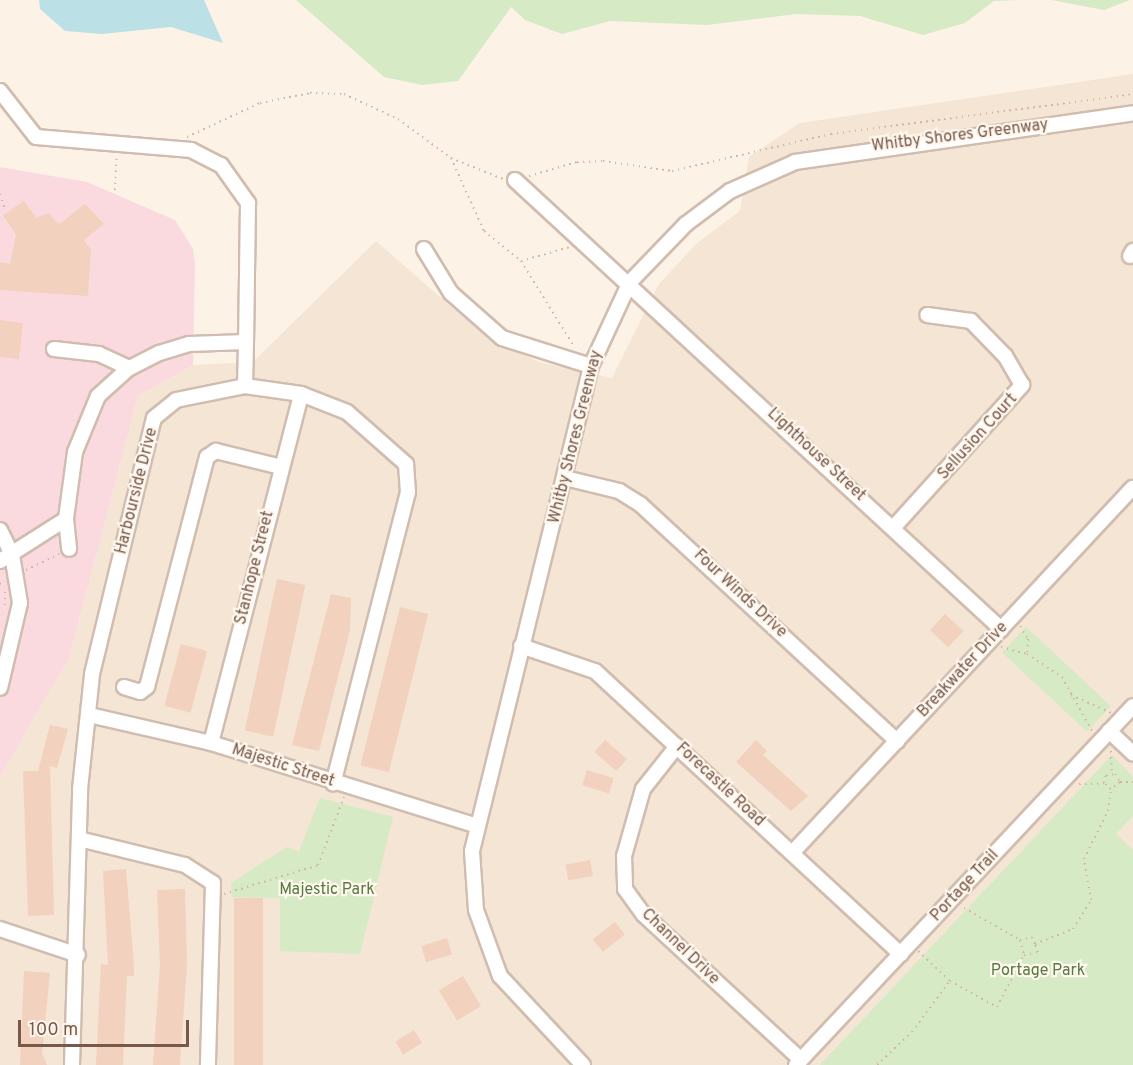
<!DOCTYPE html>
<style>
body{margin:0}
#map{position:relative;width:1133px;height:1065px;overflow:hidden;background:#fcf3e6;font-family:Overpass,sans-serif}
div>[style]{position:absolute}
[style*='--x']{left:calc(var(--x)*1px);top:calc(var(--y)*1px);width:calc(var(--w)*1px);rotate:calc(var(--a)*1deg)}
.residential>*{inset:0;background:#f4e5d5}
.medical>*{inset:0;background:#fadadf}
.green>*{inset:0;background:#d5eac5;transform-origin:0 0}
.water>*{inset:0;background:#bbe1e6}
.building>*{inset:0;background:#f2d1be;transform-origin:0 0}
.path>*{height:2px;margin-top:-1px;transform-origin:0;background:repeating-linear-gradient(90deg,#d7b4a1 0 1.5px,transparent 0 6px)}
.roads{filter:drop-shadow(2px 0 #d0bdaf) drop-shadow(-2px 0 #d0bdaf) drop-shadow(0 2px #d0bdaf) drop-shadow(0 -2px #d0bdaf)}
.minor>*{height:14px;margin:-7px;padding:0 7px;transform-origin:7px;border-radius:7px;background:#fff}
span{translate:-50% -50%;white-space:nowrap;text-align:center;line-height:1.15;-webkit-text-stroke:4.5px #fff7ed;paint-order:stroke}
.street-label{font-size:16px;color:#76594b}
.park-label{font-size:16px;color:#557b42}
.scale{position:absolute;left:18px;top:1020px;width:171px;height:27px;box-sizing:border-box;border:3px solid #76594b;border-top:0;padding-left:8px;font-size:18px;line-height:21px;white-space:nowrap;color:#76594b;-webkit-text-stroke:4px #fff7ed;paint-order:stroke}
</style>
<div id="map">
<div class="residential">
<i style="clip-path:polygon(1133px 74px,1133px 1065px,0 1065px,0 777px,69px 658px,138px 396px,193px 365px,253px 362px,376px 241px,487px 338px,539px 362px,612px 378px,659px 284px,697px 243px,740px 211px,749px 157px,800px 123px)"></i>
</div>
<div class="medical">
<i style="clip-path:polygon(0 167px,87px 182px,175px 220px,193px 249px,195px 264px,193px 365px,138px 396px,69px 658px,0 777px)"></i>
</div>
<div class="green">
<i style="clip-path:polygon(296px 0,1019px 0,994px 1px,965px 23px,923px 35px,860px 16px,796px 14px,707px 25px,610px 21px,562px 34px,525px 20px,511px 7px,458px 81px,422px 85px,384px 77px)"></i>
<i style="clip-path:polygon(1051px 0,1130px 0,1104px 10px)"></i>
<i style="left:1026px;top:627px;width:116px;height:35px;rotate:43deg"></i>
<i style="clip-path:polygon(1112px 755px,1133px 777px,1133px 816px,1116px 834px,1133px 850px,1133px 1065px,820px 1065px)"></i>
<i style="clip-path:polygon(320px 798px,393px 817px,360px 954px,280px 951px,280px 898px,232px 897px,231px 883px,287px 847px,299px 852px)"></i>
</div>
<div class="water">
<i style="clip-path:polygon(39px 0,204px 0,223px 43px,171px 27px,102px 34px,65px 31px,40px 9px)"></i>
</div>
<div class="building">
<i style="clip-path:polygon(24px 201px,36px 218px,48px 213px,59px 224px,85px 204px,104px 224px,84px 240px,91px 250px,88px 296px,0 290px,0 262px,10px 264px,16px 235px,3px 215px)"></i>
<i style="clip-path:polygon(0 320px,23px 323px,19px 359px,0 357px)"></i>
<i style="left:277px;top:579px;width:29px;height:155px;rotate:12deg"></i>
<i style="clip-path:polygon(331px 594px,351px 598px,350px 630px,319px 751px,292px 745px)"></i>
<i style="left:400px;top:607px;width:29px;height:163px;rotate:14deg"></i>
<i style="left:945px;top:614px;width:25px;height:22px;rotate:43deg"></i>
<i style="left:181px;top:644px;width:27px;height:64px;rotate:15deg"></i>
<i style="clip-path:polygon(50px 725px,68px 729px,57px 768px,50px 766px,54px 915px,28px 916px,23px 771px,38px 771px)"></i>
<i style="left:605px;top:740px;width:29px;height:16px;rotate:41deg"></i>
<i style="clip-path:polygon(756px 740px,767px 751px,763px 755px,808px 796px,791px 811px,736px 762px)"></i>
<i style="left:587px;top:770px;width:28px;height:16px;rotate:17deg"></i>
<i style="left:590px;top:860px;width:16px;height:25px;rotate:79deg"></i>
<i style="clip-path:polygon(126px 869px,134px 965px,134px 976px,127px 976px,123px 1065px,96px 1065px,101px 964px,108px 965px,103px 871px)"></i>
<i style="clip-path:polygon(185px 889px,187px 964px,180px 1065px,153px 1065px,160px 965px,157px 890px)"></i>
<i style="left:234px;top:898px;width:29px;height:167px"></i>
<i style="left:615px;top:922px;width:16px;height:28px;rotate:52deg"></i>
<i style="left:447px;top:938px;width:17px;height:27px;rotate:73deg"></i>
<i style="clip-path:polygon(24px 971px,50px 973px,42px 1053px,47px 1065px,20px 1065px)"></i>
<i style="left:463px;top:976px;width:35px;height:28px;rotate:59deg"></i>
<i style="left:414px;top:1030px;width:15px;height:22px;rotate:58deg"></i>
</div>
<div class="path">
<i style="--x:187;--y:137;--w:81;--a:-25"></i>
<i style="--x:260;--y:103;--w:51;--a:-11.3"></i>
<i style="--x:310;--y:93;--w:34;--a:2"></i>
<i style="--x:344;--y:94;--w:60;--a:24.8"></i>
<i style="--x:398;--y:119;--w:66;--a:36.3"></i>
<i style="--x:451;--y:158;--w:56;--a:22"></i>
<i style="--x:451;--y:158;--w:80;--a:65.7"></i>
<i style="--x:484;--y:231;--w:48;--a:39"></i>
<i style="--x:521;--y:261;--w:102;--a:58.2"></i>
<i style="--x:529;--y:176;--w:50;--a:-16.3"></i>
<i style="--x:577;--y:162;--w:26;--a:-2"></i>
<i style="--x:603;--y:161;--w:70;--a:8.2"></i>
<i style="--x:672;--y:171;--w:163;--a:-13.1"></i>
<i style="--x:831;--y:134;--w:305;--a:-7.5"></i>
<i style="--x:115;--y:190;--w:33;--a:-87"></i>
<i style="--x:0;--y:194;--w:17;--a:73"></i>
<i style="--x:521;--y:261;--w:51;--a:-15.9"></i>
<i style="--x:26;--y:570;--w:37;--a:-26"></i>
<i style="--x:0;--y:584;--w:6;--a:-31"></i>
<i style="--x:5;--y:592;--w:15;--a:90"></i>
<i style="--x:1020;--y:626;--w:15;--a:58"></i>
<i style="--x:1028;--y:639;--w:15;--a:94"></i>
<i style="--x:1027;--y:654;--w:42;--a:33.3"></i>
<i style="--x:1062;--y:677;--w:62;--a:60.9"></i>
<i style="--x:1001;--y:647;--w:27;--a:15"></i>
<i style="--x:1071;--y:695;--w:44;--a:24.2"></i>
<i style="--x:1111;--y:751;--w:23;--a:88"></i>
<i style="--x:1120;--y:782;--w:13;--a:0"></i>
<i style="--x:1079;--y:784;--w:25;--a:-2"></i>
<i style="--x:224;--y:894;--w:98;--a:-17.1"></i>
<i style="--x:318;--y:865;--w:73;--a:-69.1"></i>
<i style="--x:964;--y:908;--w:64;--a:29.7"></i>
<i style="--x:1020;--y:940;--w:12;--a:-14"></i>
<i style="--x:1032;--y:937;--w:8;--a:67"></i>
<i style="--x:1035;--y:944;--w:41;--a:-21.5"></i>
<i style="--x:1073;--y:929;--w:34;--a:-58"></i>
<i style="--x:1091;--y:900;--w:42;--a:-99.7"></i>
<i style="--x:1084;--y:859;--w:54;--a:-63.4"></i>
<i style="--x:1108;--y:811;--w:22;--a:-82"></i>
<i style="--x:1111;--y:789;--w:9;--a:-139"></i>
<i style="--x:1104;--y:783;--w:8;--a:-76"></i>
<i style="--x:1106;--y:775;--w:9;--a:-6"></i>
<i style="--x:1115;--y:774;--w:9;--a:58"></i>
<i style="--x:1120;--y:782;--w:11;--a:142"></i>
<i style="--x:1020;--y:940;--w:16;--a:75"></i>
<i style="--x:1024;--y:955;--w:14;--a:-12"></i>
<i style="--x:1038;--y:952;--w:9;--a:-111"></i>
<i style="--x:918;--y:951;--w:44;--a:43.2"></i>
<i style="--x:950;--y:981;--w:54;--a:29"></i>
<i style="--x:997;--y:1007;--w:59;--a:-62.6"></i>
<i style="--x:877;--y:1065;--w:48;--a:-43.3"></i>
<i style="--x:912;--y:1032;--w:62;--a:-53.5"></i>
</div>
<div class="roads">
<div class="minor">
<i style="--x:0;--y:91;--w:58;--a:52"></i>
<i style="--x:36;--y:137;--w:156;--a:4.8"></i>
<i style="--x:191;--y:150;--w:34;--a:27"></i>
<i style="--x:221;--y:165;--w:47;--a:54.6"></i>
<i style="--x:248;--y:203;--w:139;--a:90.8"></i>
<i style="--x:246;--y:342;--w:57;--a:178"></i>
<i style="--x:189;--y:344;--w:31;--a:163"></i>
<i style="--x:159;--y:353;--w:34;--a:153"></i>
<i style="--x:129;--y:368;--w:42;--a:137.9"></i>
<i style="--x:98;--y:396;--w:61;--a:112.3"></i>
<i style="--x:75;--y:452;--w:68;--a:97.7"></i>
<i style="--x:66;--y:519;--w:30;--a:84"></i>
<i style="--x:515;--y:180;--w:662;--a:42.73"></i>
<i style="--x:424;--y:249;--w:52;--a:58.5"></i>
<i style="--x:451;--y:293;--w:68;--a:41.4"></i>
<i style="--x:502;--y:338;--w:93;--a:17.5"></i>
<i style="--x:1130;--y:256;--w:6;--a:-59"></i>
<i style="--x:54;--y:349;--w:45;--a:6.3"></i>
<i style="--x:99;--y:354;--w:33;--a:25"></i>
<i style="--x:245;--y:386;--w:44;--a:-88.7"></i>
<i style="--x:565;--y:478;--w:56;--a:13.5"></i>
<i style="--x:619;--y:491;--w:25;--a:32"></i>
<i style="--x:640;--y:504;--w:350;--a:42.7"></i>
<i style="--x:893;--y:528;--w:193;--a:-47.9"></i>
<i style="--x:1022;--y:385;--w:34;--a:-120"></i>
<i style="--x:1005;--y:356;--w:49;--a:-134.2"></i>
<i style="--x:971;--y:321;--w:44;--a:-172.2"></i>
<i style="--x:0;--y:530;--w:28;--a:64"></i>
<i style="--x:12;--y:555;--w:49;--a:80.5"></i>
<i style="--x:20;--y:603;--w:87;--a:103.2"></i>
<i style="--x:0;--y:561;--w:78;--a:-32.5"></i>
<i style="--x:521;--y:646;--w:78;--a:18.7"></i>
<i style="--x:595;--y:671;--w:417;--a:42.8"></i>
<i style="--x:124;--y:687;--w:17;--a:17"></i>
<i style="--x:140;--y:692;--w:9;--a:-36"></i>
<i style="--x:147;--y:687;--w:238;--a:-75.4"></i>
<i style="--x:207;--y:457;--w:11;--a:-34"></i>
<i style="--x:216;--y:451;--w:67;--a:13.8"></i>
<i style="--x:89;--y:715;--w:125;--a:12.9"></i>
<i style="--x:211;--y:743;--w:276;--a:17.3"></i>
<i style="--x:1109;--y:731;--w:33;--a:43"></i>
<i style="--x:211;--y:743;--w:360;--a:-75.5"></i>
<i style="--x:677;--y:746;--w:55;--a:128.3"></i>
<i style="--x:643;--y:789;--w:70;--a:105.8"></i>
<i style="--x:624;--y:856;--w:33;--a:88"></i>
<i style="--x:625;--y:889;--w:31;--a:54"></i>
<i style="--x:643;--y:914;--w:215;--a:42.7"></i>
<i style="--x:79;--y:839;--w:109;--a:13.8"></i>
<i style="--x:185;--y:865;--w:33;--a:33"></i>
<i style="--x:213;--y:883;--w:182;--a:91.6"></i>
<i style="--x:793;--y:852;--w:498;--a:-47"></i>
<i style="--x:0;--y:929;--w:82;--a:18.4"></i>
<i style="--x:72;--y:1065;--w:276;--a:-88.3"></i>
<i style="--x:80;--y:789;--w:116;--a:-84"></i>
<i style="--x:92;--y:674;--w:263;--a:-76.4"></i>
<i style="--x:154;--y:418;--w:28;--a:-39"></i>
<i style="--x:176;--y:400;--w:70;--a:-11.5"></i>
<i style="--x:245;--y:386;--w:57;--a:8.1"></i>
<i style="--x:301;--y:394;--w:49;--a:21.4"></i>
<i style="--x:347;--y:412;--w:79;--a:41.4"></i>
<i style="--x:406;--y:464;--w:28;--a:86"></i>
<i style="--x:408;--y:492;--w:301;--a:104.4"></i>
<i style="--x:583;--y:1065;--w:122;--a:-133"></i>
<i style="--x:500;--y:976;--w:70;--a:-110"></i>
<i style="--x:476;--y:910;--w:59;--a:-93.9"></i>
<i style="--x:472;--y:851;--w:499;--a:-76.2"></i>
<i style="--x:591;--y:366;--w:93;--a:-65.1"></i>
<i style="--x:630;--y:282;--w:81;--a:-46"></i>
<i style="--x:686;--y:224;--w:55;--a:-36.9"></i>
<i style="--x:730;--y:191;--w:71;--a:-24"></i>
<i style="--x:795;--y:162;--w:342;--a:-8.2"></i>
<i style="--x:796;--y:1065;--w:492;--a:-46.8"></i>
</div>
</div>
<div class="street-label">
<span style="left:960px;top:136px;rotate:-7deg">Whitby Shores Greenway</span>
<span style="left:576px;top:437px;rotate:-76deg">Whitby Shores Greenway</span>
<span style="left:978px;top:437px;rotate:-48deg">Sellusion Court</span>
<span style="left:816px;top:455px;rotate:43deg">Lighthouse Street</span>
<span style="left:137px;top:491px;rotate:-76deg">Harbourside Drive</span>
<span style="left:255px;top:568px;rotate:-76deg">Stanhope Street</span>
<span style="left:740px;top:594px;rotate:43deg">Four Winds Drive</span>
<span style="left:963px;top:670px;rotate:-47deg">Breakwater Drive</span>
<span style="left:283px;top:766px;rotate:18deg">Majestic Street</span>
<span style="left:720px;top:785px;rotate:43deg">Forecastle Road</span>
<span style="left:965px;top:886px;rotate:-47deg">Portage Trail</span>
<span style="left:680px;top:947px;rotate:44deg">Channel Drive</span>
</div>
<div class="park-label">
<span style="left:327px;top:890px">Majestic Park</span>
<span style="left:1038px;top:971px">Portage Park</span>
</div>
<div class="scale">100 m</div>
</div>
